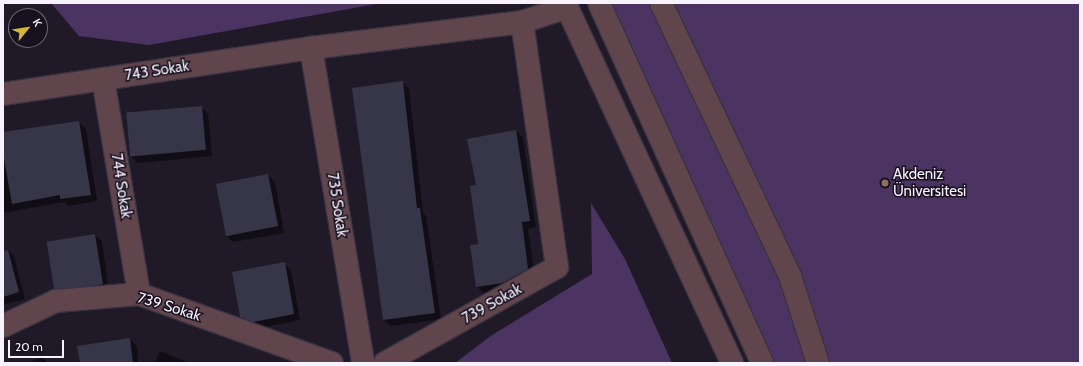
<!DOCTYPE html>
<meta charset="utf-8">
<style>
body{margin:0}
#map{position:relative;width:1083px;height:366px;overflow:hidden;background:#201928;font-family:Cabin,sans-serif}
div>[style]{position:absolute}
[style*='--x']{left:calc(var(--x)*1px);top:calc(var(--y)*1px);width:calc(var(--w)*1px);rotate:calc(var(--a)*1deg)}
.green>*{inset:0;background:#4b3462}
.shadow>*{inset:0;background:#0007}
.building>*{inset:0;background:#373648;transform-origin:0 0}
.roads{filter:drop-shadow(1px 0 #3a3342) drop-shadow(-1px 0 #3a3342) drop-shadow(0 1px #3a3342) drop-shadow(0 -1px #3a3342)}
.minor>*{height:22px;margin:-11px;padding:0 11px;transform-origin:11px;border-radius:11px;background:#60464c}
.dots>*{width:11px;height:11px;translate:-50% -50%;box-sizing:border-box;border:2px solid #17101f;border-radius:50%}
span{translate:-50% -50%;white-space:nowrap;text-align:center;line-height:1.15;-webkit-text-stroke:3px #17101f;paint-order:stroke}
.street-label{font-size:15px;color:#f7f2fd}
.poi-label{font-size:15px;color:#f7f2fd}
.left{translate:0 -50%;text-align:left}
.frame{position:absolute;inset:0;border:4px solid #f7f2fd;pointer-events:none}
.north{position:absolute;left:8px;top:8px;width:40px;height:40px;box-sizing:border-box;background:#17101f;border:1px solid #716a78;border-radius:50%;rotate:60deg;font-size:11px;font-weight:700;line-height:16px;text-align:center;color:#f7f2fd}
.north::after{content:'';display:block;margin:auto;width:14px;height:18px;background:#d5b535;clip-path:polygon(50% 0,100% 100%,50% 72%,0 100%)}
.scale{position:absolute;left:8px;top:340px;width:56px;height:18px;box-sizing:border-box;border:2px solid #f7f2fd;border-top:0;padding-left:5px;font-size:12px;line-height:14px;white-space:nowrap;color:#f7f2fd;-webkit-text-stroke:3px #17101f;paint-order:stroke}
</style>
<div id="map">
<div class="green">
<i style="clip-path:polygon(51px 3px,382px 3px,149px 45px,79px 36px)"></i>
<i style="clip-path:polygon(606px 3px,1080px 3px,1080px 363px,772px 363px)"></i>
<i style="clip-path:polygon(591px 203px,625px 259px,672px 363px,455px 363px,492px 335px,592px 274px)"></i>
</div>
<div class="shadow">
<i style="clip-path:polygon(402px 82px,409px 89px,423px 213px,426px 216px,441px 319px,391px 326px,384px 320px)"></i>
<i style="clip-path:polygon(201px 107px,208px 114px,212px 156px,138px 163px,131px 157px)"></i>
<i style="clip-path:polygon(79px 122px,86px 129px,97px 201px,68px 206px,64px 202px,3px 213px,3px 133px)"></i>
<i style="clip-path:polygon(516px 131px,523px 138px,536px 227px,528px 229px,535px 275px,509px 289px,484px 293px,477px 287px,479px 244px,477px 186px)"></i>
<i style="clip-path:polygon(268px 175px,275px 182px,284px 233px,233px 242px,226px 236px)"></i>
<i style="clip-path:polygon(95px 235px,102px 241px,109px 291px,62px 295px,55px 288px)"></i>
<i style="clip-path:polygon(7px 250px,14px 256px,25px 299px,3px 305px,3px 251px)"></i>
<i style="clip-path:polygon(284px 263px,291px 270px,300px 320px,261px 328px,248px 323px,241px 316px)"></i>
<i style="clip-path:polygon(130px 339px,137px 346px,138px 363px,81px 363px,78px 347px)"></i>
<i style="clip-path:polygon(160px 351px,189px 363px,155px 363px)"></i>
<i style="clip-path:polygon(42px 357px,48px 363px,28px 363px)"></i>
</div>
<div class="building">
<i style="clip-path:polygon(403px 81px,417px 208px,420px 208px,435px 313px,383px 320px,352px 88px)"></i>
<i style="left:202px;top:106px;width:44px;height:76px;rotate:85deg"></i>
<i style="clip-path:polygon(79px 121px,91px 195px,60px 199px,60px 195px,12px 204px,3px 153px,3px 132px)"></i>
<i style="clip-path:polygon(516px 130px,530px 221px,522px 222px,528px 269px,502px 283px,476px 287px,470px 245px,478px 244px,470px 186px,476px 185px,467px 139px)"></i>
<i style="left:268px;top:174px;width:53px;height:53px;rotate:79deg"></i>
<i style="left:95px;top:234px;width:51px;height:49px;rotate:81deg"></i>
<i style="clip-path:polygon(8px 250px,19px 292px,3px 297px,3px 251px)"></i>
<i style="clip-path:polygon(285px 262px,294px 314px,253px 322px,240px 317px,232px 272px)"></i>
<i style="clip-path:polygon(130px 338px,133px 363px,80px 363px,77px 346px)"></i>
</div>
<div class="roads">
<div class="minor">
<i style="--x:565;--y:3;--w:397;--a:65.1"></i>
<i style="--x:599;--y:3;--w:395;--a:65.6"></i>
<i style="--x:661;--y:3;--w:302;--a:64.7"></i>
<i style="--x:790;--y:276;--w:91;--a:72.2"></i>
<i style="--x:311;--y:48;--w:319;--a:80.6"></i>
<i style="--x:103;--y:79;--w:218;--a:80.5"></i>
<i style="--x:3;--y:94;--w:311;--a:-8.5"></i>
<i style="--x:311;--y:48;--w:213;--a:-7"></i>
<i style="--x:522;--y:22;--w:48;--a:-18.1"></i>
<i style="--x:3;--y:326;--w:59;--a:-25.3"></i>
<i style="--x:56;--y:301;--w:83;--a:-4.8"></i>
<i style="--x:139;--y:294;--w:205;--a:19.7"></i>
<i style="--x:385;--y:363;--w:197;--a:-29.2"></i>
<i style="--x:557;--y:267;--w:247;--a:-98.1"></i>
</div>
</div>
<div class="dots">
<i style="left:885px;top:183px;background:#8d6e63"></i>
</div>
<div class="street-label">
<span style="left:157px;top:71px;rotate:-9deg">743 Sokak</span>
<span style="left:121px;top:186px;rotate:81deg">744 Sokak</span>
<span style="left:337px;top:205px;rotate:81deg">735 Sokak</span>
<span style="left:492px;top:304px;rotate:-29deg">739 Sokak</span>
<span style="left:169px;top:307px;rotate:17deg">739 Sokak</span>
</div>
<div class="poi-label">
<span class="left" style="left:893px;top:183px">Akdeniz<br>Üniversitesi</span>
</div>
<div class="frame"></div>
<div class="north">K</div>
<div class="scale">20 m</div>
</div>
